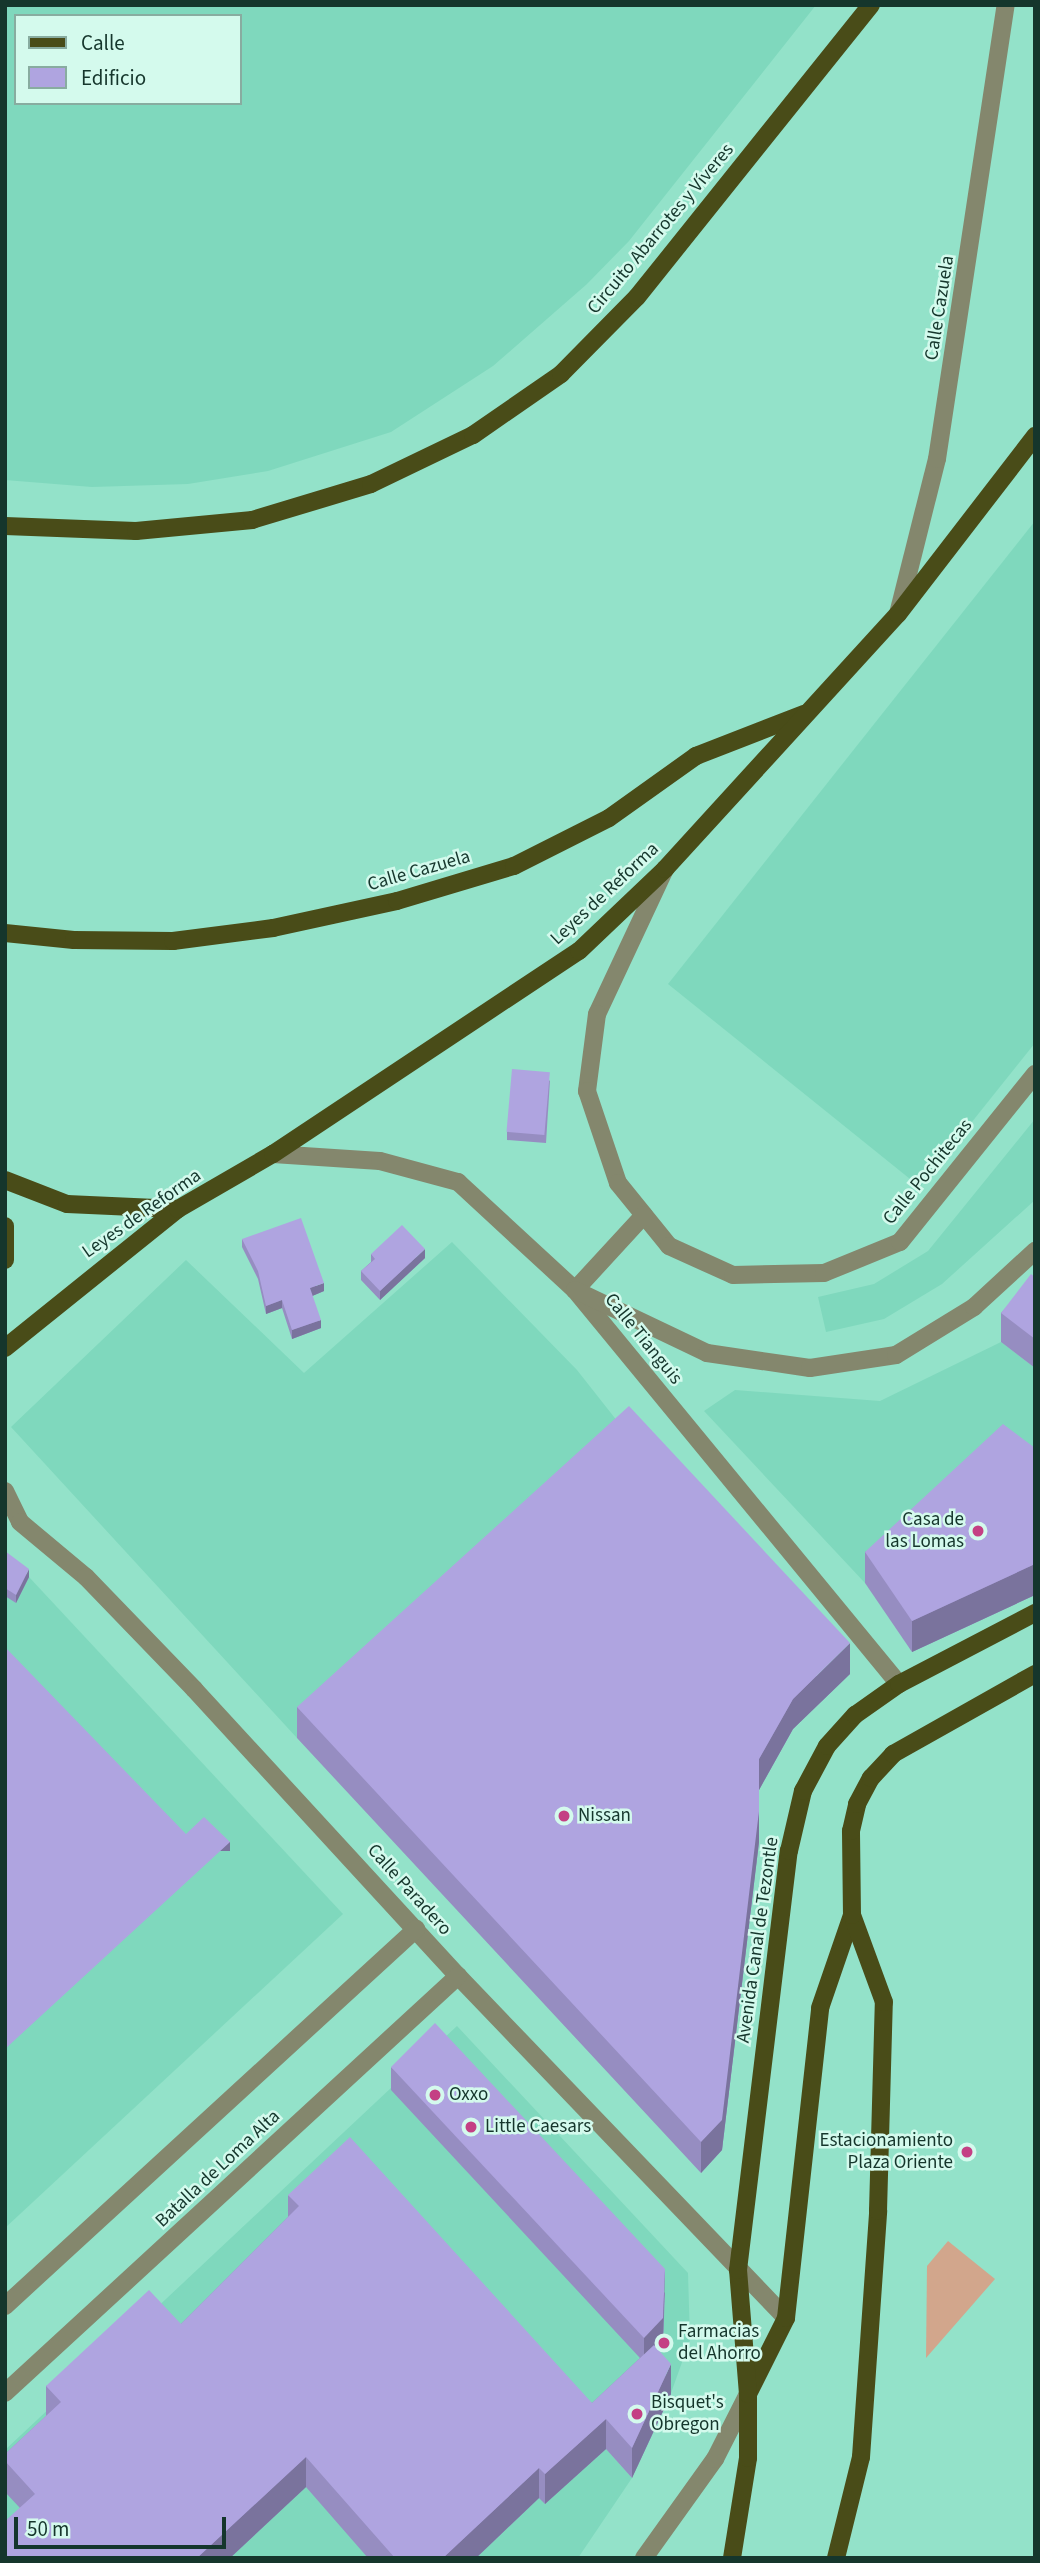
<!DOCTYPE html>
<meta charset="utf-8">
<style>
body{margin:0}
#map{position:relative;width:1040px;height:2563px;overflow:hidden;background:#93e2c9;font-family:"Source Sans 3",sans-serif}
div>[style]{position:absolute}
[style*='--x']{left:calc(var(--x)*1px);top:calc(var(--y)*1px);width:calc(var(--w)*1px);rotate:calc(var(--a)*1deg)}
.built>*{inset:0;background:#7fd8bd}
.green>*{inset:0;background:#d2a68c}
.minor>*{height:18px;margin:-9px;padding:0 9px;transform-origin:9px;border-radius:9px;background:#84876d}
.major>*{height:18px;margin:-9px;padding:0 9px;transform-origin:9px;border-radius:9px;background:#494c18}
.wall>*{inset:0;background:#968dc1}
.shaded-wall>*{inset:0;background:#7a739d;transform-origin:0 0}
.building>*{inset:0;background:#afa4e0;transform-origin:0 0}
.dots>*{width:19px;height:19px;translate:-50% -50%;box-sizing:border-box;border:4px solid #d4faed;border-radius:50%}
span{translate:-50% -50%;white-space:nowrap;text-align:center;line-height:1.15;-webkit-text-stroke:5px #d4faed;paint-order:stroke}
.street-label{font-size:19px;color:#15362c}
.poi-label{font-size:19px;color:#15362c}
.right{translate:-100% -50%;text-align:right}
.left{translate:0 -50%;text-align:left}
.frame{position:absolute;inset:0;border:7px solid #15362c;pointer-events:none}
.legend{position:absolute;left:14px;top:14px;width:228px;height:91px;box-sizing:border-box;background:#d4faed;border:2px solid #88aca0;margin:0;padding:9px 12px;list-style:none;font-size:21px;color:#15362c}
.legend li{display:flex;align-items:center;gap:14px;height:35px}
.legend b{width:35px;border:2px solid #88aca0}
.scale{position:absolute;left:14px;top:2517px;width:212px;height:32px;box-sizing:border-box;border:4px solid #15362c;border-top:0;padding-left:9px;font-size:21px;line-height:24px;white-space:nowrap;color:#15362c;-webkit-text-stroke:5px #d4faed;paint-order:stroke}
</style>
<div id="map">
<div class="built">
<i style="clip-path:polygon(evenodd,5px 5px,816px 5px,629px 241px,587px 284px,493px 366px,391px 432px,268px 471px,188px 484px,92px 487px,5px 480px,5px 5px,16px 16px,240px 16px,240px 103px,16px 103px,16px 16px)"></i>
<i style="clip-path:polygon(1035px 521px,1035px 1043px,920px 1187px,668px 984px)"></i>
<i style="clip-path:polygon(1035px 1119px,1035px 1200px,942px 1284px,884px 1319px,826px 1332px,818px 1297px,874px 1284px,928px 1251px)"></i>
<i style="clip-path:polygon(452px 1242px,577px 1370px,629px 1436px,297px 1738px,11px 1427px,186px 1260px,304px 1373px)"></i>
<i style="clip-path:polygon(1001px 1342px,1035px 1368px,1035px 1478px,865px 1583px,704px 1411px,735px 1390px,880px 1401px)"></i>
<i style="clip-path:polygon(5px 1559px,29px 1577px,343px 1914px,5px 2228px)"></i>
<i style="clip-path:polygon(457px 2026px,688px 2273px,690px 2340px,671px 2393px,631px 2350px,654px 2376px,592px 2433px,632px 2478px,578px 2558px,5px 2558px,5px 2450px)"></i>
</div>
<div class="green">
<i style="clip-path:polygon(948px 2241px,995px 2279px,926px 2358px,927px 2266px)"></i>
</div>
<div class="minor">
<i style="--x:898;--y:614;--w:160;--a:-75.9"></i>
<i style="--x:937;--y:459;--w:459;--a:-81.4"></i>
<i style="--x:665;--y:869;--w:160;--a:115.1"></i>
<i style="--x:597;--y:1014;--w:78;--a:97.4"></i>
<i style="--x:587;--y:1091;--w:97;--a:71.4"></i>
<i style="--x:618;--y:1183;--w:81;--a:51"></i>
<i style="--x:669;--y:1246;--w:70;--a:24.4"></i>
<i style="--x:733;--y:1275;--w:91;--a:-1.3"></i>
<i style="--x:824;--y:1273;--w:82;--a:-22.2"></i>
<i style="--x:900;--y:1242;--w:216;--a:-51.2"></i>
<i style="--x:273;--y:1154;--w:107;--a:3.7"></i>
<i style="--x:380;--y:1161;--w:81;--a:15.1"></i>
<i style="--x:458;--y:1182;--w:159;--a:42.7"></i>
<i style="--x:575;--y:1290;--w:510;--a:50.57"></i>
<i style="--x:644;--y:1215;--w:102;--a:132.6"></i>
<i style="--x:575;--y:1290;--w:146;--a:25.5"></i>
<i style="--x:707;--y:1353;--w:104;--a:8.3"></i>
<i style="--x:810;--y:1368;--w:87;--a:-8.6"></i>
<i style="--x:896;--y:1355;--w:92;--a:-31.6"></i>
<i style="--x:974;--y:1307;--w:83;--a:-42.6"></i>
<i style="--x:5;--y:1491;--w:34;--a:64"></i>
<i style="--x:20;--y:1522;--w:86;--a:39.8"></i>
<i style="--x:86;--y:1577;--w:156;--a:46"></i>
<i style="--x:194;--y:1689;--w:390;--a:47.4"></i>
<i style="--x:458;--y:1976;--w:474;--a:46.2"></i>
<i style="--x:5;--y:2306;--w:558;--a:-42.53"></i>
<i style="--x:5;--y:2393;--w:616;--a:-42.63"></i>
<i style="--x:644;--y:2558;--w:122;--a:-54.4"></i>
<i style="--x:715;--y:2459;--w:73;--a:-63.1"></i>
</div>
<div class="major">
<i style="--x:5;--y:526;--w:131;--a:2.2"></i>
<i style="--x:136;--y:531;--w:117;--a:-5.4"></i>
<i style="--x:252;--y:520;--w:124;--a:-16.8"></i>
<i style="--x:371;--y:484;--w:113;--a:-25.7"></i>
<i style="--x:473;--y:435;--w:107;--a:-34.7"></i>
<i style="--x:561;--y:374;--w:108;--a:-45.4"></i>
<i style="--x:637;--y:297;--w:374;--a:-51.3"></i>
<i style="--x:5;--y:933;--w:69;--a:5.8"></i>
<i style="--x:74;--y:940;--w:99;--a:0.6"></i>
<i style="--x:173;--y:941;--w:101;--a:-7.4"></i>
<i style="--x:273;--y:928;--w:127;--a:-12.3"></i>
<i style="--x:397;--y:901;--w:122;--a:-16.7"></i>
<i style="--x:514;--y:866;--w:106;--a:-26.8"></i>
<i style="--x:609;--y:818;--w:107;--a:-35.5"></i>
<i style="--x:696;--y:756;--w:116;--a:-21.3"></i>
<i style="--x:5;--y:1180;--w:66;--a:21.2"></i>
<i style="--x:67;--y:1204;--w:111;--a:2.6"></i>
<i style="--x:5;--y:1226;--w:34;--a:90"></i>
<i style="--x:5;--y:1348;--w:222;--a:-38.8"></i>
<i style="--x:178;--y:1209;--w:110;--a:-30.1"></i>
<i style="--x:273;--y:1154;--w:367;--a:-33.6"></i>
<i style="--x:579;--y:951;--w:119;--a:-43.6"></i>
<i style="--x:665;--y:869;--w:345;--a:-47.6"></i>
<i style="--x:898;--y:614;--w:225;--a:-52.4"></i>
<i style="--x:748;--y:2394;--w:85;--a:-63.4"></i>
<i style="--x:786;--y:2318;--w:312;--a:-83.7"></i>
<i style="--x:820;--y:2008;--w:98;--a:-71"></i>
<i style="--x:732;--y:2558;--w:101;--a:-80.9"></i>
<i style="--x:748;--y:2458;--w:64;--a:-90"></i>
<i style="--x:748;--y:2394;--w:124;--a:-94.6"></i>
<i style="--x:738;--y:2270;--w:422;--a:-83.1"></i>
<i style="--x:789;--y:1851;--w:62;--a:-76.9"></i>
<i style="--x:803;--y:1791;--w:51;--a:-61.9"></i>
<i style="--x:827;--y:1746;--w:42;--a:-47.9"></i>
<i style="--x:855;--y:1715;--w:54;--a:-35.2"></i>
<i style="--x:899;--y:1684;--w:153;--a:-27.6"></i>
<i style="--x:836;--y:2558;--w:104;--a:-76.1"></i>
<i style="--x:861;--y:2457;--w:247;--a:-86"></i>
<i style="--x:878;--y:2211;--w:209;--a:-88.4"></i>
<i style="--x:884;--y:2002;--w:93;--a:-110.2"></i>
<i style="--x:852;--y:1915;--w:84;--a:-90.7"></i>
<i style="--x:851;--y:1831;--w:28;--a:-77"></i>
<i style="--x:857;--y:1804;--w:30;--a:-62"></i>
<i style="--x:871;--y:1778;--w:33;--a:-47"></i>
<i style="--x:893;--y:1754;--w:163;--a:-29.4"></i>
</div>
<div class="wall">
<i style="clip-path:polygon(550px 1080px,546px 1143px,507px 1140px,507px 1132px)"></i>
<i style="clip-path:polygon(242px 1239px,324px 1291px,312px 1296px,321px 1328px,292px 1339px,282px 1308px,266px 1314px,258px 1279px,242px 1247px)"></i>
<i style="clip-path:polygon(371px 1254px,425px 1258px,380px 1300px,361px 1280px,361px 1271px,371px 1262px)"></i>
<i style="clip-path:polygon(1035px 1277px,1035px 1368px,1001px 1342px,1001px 1313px)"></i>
<i style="clip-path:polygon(1035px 1448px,1035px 1595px,912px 1652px,865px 1583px,865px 1552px)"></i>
<i style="clip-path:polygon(5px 1551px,29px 1577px,16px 1603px,5px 1596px)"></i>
<i style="clip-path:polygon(850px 1674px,793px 1729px,759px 1790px,759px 1842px,722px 2150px,701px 2173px,297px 1738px,297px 1707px)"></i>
<i style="clip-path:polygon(391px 2067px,665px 2293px,663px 2342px,657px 2348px,671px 2394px,632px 2478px,606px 2449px,545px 2504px,539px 2498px,476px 2558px,368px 2558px,306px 2487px,230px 2558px,5px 2558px,20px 2508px,5px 2492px,5px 2454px,46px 2416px,46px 2386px,181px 2324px,288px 2217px,288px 2195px,592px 2403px,640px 2358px,391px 2090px)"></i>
</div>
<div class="shaded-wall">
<i style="clip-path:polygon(425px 1249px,425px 1258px,380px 1300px,380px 1291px)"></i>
<i style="clip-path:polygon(324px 1283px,324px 1291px,310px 1297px,310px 1288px)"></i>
<i style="clip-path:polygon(282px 1300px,282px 1308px,266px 1314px,266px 1306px)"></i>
<i style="clip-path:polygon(321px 1320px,321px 1328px,292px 1339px,292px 1330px)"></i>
<i style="clip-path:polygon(1035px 1564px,1035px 1595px,912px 1652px,912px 1621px)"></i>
<i style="clip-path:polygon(29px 1569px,29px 1577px,16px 1603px,16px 1595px)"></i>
<i style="clip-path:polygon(850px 1643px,850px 1674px,793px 1729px,759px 1790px,759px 1759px,793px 1699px)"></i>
<i style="clip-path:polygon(759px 1811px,759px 1842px,722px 2150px,701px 2173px,701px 2142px)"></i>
<i style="left:230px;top:1842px;width:9px;height:306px;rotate:90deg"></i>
<i style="clip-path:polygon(665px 2269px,663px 2342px,644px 2362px,644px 2338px)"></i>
<i style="clip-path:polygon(671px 2364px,671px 2394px,632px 2478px,632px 2448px)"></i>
<i style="clip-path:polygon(606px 2419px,606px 2449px,545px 2504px,545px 2474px)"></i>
<i style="clip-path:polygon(306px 2457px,306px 2487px,230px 2558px,197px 2558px)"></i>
<i style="clip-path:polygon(539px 2468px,539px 2498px,476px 2558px,443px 2558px)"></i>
</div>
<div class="building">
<i style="left:512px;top:1069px;width:38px;height:63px;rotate:5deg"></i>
<i style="clip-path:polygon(301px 1218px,324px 1283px,310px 1288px,321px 1320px,292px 1330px,282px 1300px,266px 1306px,258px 1271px,242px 1239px)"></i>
<i style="clip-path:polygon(402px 1225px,425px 1249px,380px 1291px,361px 1271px,375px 1259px,371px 1254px)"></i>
<i style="clip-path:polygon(1031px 1274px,1035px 1277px,1035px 1339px,1001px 1313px)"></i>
<i style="clip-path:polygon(629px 1406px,850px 1643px,793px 1699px,759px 1759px,759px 1811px,722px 2120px,701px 2142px,297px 1707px)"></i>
<i style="clip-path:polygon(1003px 1424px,1035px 1448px,1035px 1564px,912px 1621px,865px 1552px)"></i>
<i style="clip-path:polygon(5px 1551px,29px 1569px,16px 1595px,5px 1588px)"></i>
<i style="clip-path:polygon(5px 1647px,186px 1834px,204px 1817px,230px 1842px,5px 2049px)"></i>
<i style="clip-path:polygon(435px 2023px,665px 2269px,663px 2318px,644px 2338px,391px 2067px)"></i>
<i style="clip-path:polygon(350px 2137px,592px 2403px,654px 2345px,671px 2364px,632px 2448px,606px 2419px,545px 2474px,539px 2468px,443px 2558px,395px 2558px,306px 2457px,197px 2558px,5px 2558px,5px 2521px,35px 2494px,5px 2461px,5px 2454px,61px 2402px,46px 2386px,149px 2290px,181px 2324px,299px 2206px,288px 2195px)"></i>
</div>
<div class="dots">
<i style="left:978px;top:1531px;background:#c44084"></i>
<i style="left:564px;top:1816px;background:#c44084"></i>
<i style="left:435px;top:2095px;background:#c44084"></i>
<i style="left:471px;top:2127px;background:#c44084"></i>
<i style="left:967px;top:2152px;background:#c44084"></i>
<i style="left:664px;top:2343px;background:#c44084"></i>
<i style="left:637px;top:2414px;background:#c44084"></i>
</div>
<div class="street-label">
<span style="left:661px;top:229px;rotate:-50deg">Circuito Abarrotes y Víveres</span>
<span style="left:940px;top:308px;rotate:-81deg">Calle Cazuela</span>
<span style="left:419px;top:871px;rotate:-16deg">Calle Cazuela</span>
<span style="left:605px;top:894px;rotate:-43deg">Leyes de Reforma</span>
<span style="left:928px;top:1172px;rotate:-51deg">Calle Pochitecas</span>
<span style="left:142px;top:1214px;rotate:-35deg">Leyes de Reforma</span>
<span style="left:643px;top:1339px;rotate:51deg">Calle Tianguis</span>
<span style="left:409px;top:1890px;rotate:48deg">Calle Paradero</span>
<span style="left:758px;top:1940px;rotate:-82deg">Avenida Canal de Tezontle</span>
<span style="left:218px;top:2169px;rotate:-43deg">Batalla de Loma Alta</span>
</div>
<div class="poi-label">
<span class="right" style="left:964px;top:1531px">Casa de<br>las Lomas</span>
<span class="left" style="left:578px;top:1816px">Nissan</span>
<span class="left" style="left:449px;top:2095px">Oxxo</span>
<span class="left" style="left:485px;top:2127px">Little Caesars</span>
<span class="right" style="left:953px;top:2152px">Estacionamiento<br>Plaza Oriente</span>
<span class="left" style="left:678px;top:2343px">Farmacias<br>del Ahorro</span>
<span class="left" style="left:651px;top:2414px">Bisquet's<br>Obregon</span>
</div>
<div class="frame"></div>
<ul class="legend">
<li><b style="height:9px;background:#494c18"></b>Calle</li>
<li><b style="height:19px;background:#afa4e0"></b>Edificio</li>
</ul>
<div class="scale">50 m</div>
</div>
